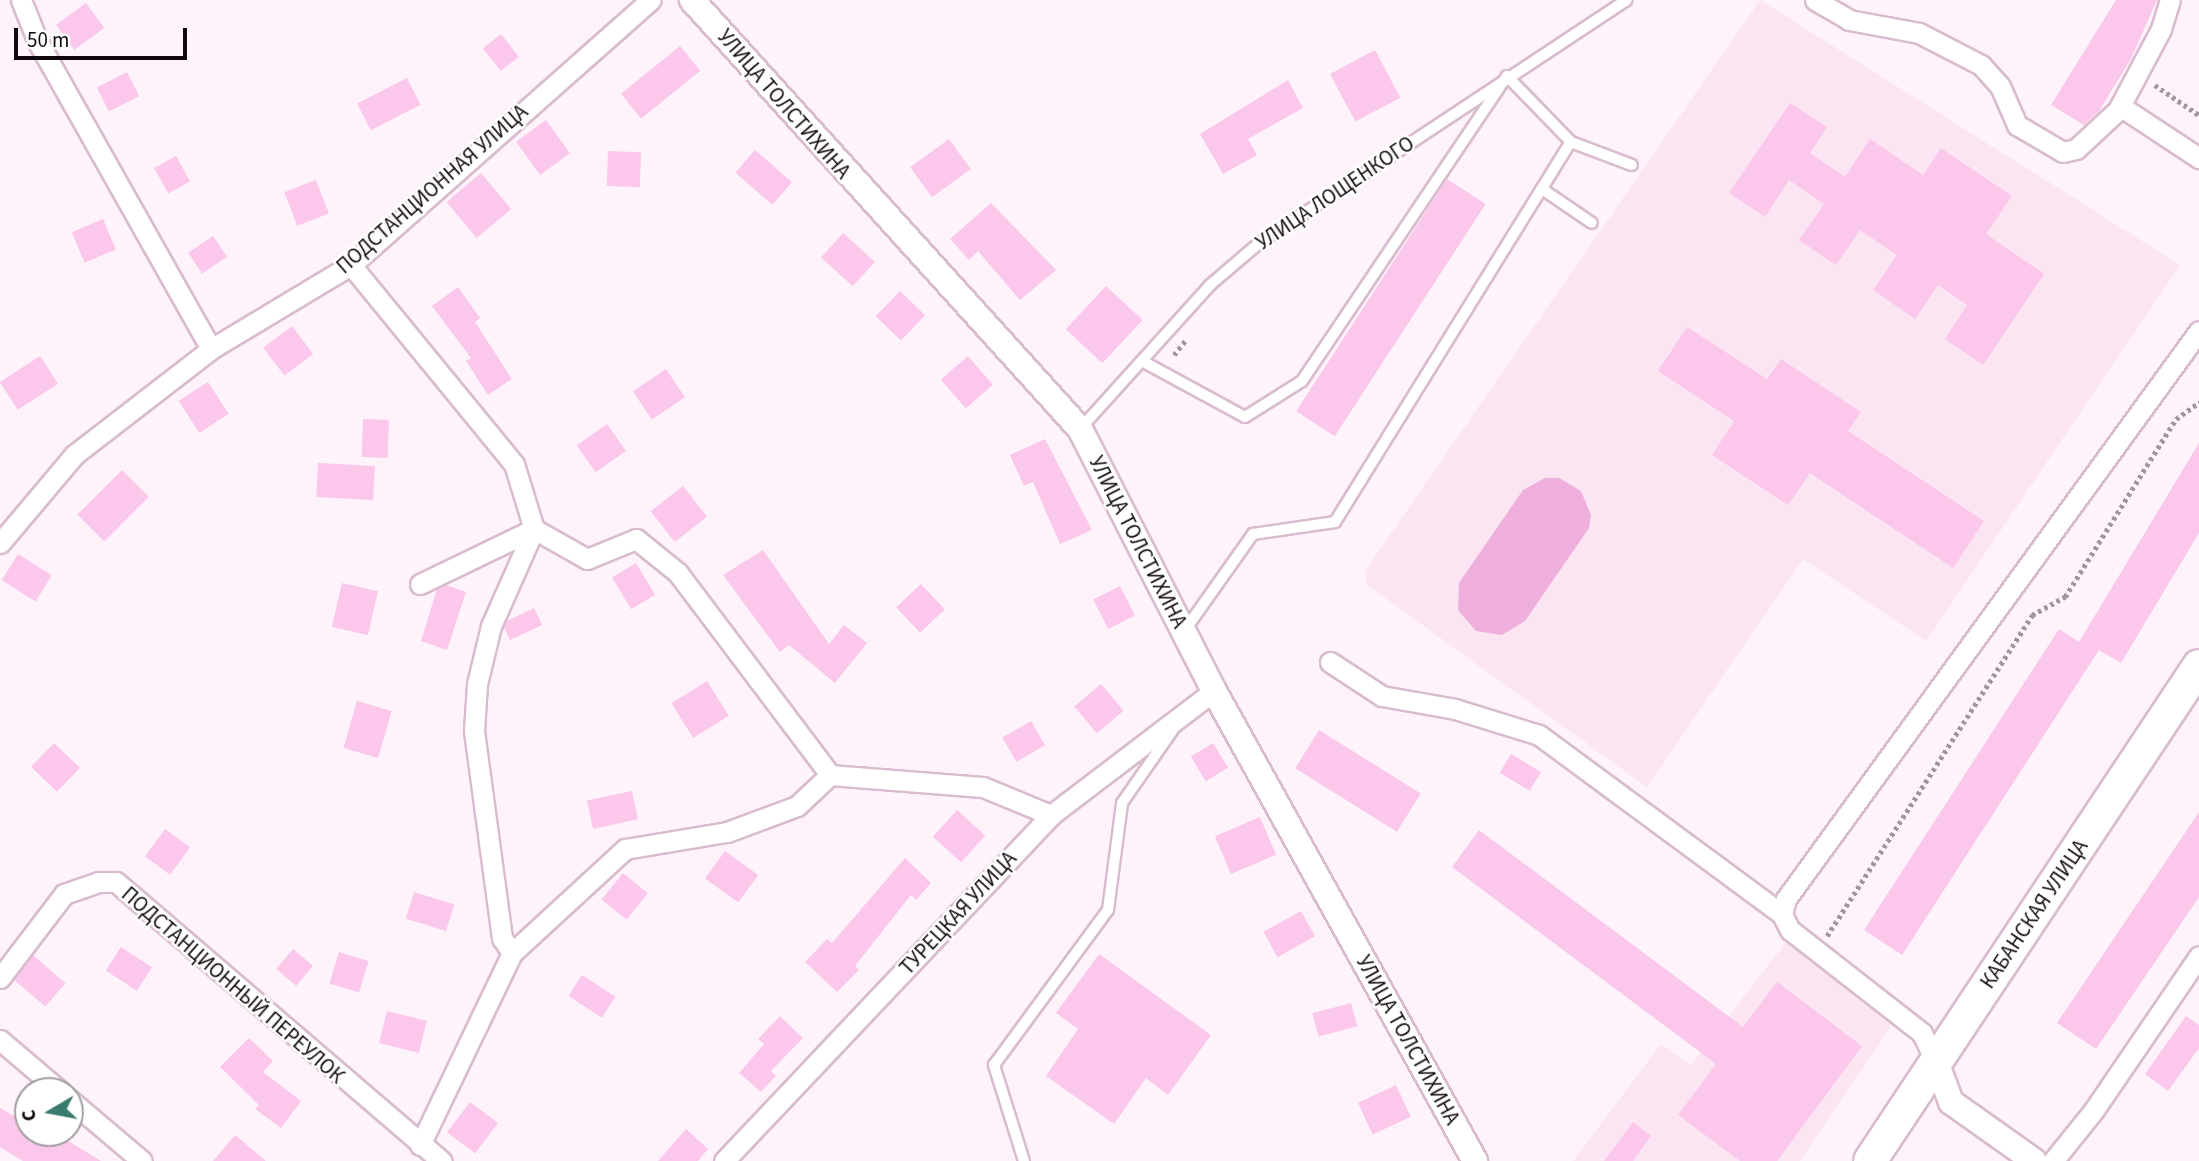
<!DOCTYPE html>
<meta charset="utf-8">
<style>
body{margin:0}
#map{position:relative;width:2199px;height:1161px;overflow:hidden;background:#fff3fb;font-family:"Source Sans 3",sans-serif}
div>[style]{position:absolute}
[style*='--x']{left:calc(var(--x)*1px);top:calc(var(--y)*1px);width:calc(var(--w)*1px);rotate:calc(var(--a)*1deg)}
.built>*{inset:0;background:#fbe5f3}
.green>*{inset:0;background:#efafdc}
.building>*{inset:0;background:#fbc7eb;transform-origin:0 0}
.path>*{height:4.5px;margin-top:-2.25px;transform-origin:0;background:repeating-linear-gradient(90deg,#a0959d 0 3.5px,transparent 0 7px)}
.roads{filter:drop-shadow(2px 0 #d8bcce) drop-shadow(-2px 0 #d8bcce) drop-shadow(0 2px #d8bcce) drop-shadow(0 -2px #d8bcce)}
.service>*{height:10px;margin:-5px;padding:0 5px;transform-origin:5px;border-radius:5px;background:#fff}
.minor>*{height:19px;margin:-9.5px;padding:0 9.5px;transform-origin:9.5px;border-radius:9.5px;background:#fff}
.tertiary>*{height:24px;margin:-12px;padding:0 12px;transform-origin:12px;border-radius:12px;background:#fff}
.primary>*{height:32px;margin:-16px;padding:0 16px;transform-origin:16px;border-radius:16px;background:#fff}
span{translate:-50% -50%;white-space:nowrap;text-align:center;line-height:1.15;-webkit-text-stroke:5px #fff;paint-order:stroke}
.street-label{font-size:21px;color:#11080f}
.north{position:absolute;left:14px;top:1077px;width:70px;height:70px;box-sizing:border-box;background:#fff;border:2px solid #a09c9f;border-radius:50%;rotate:260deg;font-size:19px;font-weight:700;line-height:28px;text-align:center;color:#11080f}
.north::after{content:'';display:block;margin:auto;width:24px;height:32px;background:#397b6c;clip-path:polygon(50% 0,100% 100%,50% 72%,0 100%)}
.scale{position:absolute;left:14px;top:28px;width:173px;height:32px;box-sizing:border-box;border:4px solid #11080f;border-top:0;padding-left:9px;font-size:21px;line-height:24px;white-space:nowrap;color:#11080f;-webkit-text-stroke:5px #fff;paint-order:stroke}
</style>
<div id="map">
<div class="built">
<i style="clip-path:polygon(1760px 0,2180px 265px,1926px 641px,1803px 559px,1647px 787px,1367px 585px,1365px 571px)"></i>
<i style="clip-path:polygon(1787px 941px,1891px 1026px,1800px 1161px,1573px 1161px,1661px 1044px,1691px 1065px)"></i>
</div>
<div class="green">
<i style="clip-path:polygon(1545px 478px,1559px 478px,1581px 491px,1591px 515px,1589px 528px,1525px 621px,1502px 635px,1476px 631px,1458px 610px,1459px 583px,1523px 490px)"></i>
</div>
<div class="building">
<i style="clip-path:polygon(2116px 0,2157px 0,2131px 59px,2099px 111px,2084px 125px,2051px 105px)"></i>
<i style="left:86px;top:3px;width:31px;height:37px;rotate:54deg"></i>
<i style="left:501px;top:34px;width:29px;height:23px;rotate:52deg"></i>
<i style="left:680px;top:46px;width:32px;height:76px;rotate:51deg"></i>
<i style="left:1375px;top:50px;width:54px;height:51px;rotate:62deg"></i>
<i style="left:127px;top:72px;width:27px;height:34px;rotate:63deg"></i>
<i style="left:407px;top:78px;width:30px;height:56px;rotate:63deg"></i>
<i style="clip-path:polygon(1288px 80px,1303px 108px,1248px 139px,1257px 155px,1223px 174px,1200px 134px)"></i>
<i style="clip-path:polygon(1790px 103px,1827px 127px,1810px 153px,1845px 177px,1870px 139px,1923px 175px,1941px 148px,2012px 196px,1986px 234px,2044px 274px,1983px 365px,1945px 339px,1967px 305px,1938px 285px,1915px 319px,1873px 290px,1897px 255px,1860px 230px,1836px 265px,1799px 240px,1824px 204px,1789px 180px,1765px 217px,1729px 193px)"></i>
<i style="left:546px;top:120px;width:41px;height:37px;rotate:54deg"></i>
<i style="left:949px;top:139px;width:37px;height:48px;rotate:54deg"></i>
<i style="left:755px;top:150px;width:49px;height:30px;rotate:41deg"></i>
<i style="left:608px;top:151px;width:33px;height:35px;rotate:2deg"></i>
<i style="left:176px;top:156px;width:29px;height:25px;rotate:61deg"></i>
<i style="left:481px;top:173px;width:47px;height:45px;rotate:50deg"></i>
<i style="left:1447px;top:179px;width:46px;height:277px;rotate:33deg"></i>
<i style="left:316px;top:180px;width:36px;height:34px;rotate:69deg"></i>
<i style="clip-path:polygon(991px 203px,1056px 270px,1020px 300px,978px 251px,969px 260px,950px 239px)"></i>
<i style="left:103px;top:219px;width:33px;height:34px;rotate:67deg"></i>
<i style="left:843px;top:233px;width:43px;height:33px;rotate:42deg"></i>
<i style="left:213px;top:236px;width:25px;height:30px;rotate:56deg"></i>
<i style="left:1106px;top:286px;width:50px;height:59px;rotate:43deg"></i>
<i style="clip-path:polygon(458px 287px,480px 318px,475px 322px,512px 379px,488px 395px,466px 361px,471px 358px,432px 306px)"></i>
<i style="left:900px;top:291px;width:35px;height:35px;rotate:44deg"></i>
<i style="left:292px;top:326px;width:35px;height:36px;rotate:53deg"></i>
<i style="clip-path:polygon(1687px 327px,1767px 379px,1781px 359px,1861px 412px,1848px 431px,1984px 521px,1953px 568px,1810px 473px,1788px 505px,1712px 455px,1734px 421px,1658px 371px)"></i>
<i style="left:40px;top:356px;width:33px;height:48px;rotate:57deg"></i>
<i style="left:968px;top:356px;width:38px;height:36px;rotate:49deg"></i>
<i style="left:666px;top:369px;width:34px;height:40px;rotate:56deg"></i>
<i style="left:208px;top:382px;width:38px;height:35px;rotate:57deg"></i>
<i style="left:363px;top:419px;width:26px;height:38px;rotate:2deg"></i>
<i style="left:607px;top:424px;width:33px;height:37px;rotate:55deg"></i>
<i style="clip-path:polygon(1045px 439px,1092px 530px,1060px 544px,1033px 482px,1024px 486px,1010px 455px)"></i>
<i style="clip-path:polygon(2199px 443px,2199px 533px,2121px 663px,2099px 650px,1902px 955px,1864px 930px,2059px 629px,2079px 642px)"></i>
<i style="left:318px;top:463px;width:57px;height:34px;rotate:3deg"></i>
<i style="left:122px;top:470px;width:38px;height:63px;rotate:45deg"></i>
<i style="left:683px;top:486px;width:39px;height:41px;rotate:52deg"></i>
<i style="clip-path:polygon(763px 550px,829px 644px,844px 625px,867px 643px,835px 683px,789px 645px,780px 652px,723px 575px)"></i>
<i style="left:18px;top:554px;width:40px;height:31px;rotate:32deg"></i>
<i style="left:636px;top:563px;width:37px;height:28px;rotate:59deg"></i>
<i style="left:342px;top:583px;width:37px;height:45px;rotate:13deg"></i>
<i style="left:921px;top:584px;width:35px;height:34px;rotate:47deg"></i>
<i style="clip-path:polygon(446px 585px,466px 592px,447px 650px,421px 641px,437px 589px)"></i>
<i style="left:1120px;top:586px;width:33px;height:30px;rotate:63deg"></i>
<i style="clip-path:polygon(534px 608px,542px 625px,510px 640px,504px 627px,507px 621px)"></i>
<i style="left:707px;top:681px;width:41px;height:42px;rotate:58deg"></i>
<i style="left:1101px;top:684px;width:35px;height:35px;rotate:50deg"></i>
<i style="left:357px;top:701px;width:36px;height:49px;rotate:16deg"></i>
<i style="left:1031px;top:721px;width:28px;height:33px;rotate:60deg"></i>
<i style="left:1319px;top:730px;width:120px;height:45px;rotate:32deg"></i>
<i style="left:54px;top:743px;width:36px;height:33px;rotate:44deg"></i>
<i style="left:1213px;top:743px;width:29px;height:26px;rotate:59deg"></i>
<i style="left:1511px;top:754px;width:35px;height:22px;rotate:31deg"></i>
<i style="left:632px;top:791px;width:29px;height:46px;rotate:78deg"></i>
<i style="left:957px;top:810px;width:38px;height:36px;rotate:42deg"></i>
<i style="clip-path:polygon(2199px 812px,2199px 897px,2096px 1049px,2057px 1023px)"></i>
<i style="left:1260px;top:817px;width:41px;height:49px;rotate:67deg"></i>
<i style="left:165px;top:829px;width:31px;height:34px;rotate:36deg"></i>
<i style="clip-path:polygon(1479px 830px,1743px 1027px,1777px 982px,1862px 1046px,1777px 1161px,1740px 1161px,1678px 1115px,1716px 1064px,1452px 867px)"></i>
<i style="left:725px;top:851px;width:41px;height:34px;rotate:36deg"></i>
<i style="clip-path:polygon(905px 858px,931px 883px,916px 900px,911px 895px,855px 966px,859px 970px,837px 992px,805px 962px,827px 939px,832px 943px)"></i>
<i style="left:623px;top:873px;width:32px;height:34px;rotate:39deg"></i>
<i style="left:414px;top:892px;width:42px;height:28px;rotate:17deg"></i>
<i style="left:1301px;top:911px;width:29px;height:43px;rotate:61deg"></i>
<i style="left:121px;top:947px;width:37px;height:28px;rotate:33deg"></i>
<i style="left:293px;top:949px;width:26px;height:26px;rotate:40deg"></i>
<i style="left:339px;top:952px;width:31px;height:33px;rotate:17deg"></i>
<i style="clip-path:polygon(1099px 954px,1211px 1035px,1168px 1095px,1146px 1078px,1114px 1124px,1046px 1076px,1078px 1029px,1056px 1013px)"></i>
<i style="left:33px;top:955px;width:43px;height:31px;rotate:41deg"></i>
<i style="left:582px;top:975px;width:40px;height:25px;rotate:33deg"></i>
<i style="left:1351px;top:1003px;width:24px;height:40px;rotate:75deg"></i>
<i style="left:387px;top:1011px;width:41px;height:33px;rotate:14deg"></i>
<i style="clip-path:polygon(780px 1016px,803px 1038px,771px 1071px,776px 1076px,761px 1092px,739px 1073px,764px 1044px,758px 1039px)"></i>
<i style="clip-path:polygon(2186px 1016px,2199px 1025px,2199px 1048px,2168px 1091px,2145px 1074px)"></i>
<i style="clip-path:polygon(249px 1038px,273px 1061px,263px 1072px,301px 1101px,281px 1128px,255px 1109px,259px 1105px,220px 1067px)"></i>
<i style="left:1396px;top:1085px;width:35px;height:42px;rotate:65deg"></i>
<i style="left:470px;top:1102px;width:35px;height:38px;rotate:37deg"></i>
<i style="clip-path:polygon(0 1108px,28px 1124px,28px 1133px,55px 1133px,101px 1161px,23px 1161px,0 1147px)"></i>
<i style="clip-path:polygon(1633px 1122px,1651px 1136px,1633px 1161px,1604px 1161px)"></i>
<i style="clip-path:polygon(686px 1129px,708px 1149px,698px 1161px,658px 1161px)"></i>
<i style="clip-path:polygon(235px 1135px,266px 1161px,213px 1161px)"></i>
</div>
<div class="path">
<i style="--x:2155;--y:85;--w:53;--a:34.3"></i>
<i style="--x:1174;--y:355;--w:18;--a:-52"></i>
<i style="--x:1827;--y:936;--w:381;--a:-57.4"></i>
<i style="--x:2032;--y:615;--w:38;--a:-29"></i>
<i style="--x:2065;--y:597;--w:210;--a:-58.1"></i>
<i style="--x:2176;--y:419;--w:29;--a:-36"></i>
</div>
<div class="roads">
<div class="service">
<i style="--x:1542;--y:189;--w:60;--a:34.2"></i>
<i style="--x:1142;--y:361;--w:117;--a:28.5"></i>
<i style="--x:1245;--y:417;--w:67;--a:-32.3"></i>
<i style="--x:1302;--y:381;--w:367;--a:-56.1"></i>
<i style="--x:1507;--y:76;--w:92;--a:45.9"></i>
<i style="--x:1571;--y:142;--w:65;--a:20.7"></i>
<i style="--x:1080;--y:429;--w:194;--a:-47.9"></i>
<i style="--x:1210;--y:285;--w:63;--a:-40.5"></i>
<i style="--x:1258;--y:244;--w:442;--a:-33.5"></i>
<i style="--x:1185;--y:630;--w:118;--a:-54.7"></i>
<i style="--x:1253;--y:534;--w:83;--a:-8.3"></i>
<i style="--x:1335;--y:522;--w:447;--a:-58.2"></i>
<i style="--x:1024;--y:1161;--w:101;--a:-107.4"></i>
<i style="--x:994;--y:1065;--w:192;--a:-53.7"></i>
<i style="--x:1108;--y:910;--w:108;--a:-82.5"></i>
<i style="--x:1122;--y:803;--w:88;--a:-55.2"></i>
</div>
<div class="minor">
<i style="--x:21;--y:0;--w:45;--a:68"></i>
<i style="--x:38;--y:42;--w:352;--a:60.6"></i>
<i style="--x:1815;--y:0;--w:39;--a:30"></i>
<i style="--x:1849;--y:20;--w:71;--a:10.5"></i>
<i style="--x:1919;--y:33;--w:70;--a:27.3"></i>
<i style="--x:1981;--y:65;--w:28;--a:48"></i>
<i style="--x:2000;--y:86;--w:43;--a:66.4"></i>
<i style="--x:2017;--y:125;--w:53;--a:30.4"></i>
<i style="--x:2063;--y:152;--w:13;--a:-13"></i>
<i style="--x:2076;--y:149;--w:57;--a:-42.9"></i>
<i style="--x:2118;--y:110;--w:92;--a:-62"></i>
<i style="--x:2161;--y:29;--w:30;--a:-73"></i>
<i style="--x:2120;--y:106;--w:95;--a:33.4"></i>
<i style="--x:351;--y:265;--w:257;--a:50.7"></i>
<i style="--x:514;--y:464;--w:68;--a:72.9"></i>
<i style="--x:534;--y:529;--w:106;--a:113.9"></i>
<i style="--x:491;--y:626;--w:60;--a:103.6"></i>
<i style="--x:477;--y:684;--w:47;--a:93.7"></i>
<i style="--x:474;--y:731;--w:209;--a:82.3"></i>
<i style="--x:502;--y:938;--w:18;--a:56"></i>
<i style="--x:0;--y:543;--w:115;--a:-49.9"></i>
<i style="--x:74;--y:455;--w:173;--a:-37.7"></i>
<i style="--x:211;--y:349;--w:163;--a:-31"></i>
<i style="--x:351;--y:265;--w:400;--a:-41.5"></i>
<i style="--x:420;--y:584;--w:127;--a:-25.8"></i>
<i style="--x:534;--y:529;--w:61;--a:29.5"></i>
<i style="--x:587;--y:559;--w:53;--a:-22.2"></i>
<i style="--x:636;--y:539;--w:54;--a:39"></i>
<i style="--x:678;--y:573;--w:253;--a:53"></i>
<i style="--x:1330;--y:662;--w:62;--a:33.2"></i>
<i style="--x:1382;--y:696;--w:74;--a:10.1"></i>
<i style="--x:1455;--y:709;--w:88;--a:17.2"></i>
<i style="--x:1539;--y:735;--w:302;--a:36.4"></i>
<i style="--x:0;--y:978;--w:106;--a:-52.7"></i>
<i style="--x:64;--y:894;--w:36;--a:-19"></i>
<i style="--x:98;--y:882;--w:18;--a:0"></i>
<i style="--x:116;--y:882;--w:429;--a:40.6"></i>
<i style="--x:0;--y:1040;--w:79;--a:40.4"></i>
<i style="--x:1936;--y:1062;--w:32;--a:-116"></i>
<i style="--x:1922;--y:1033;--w:167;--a:-142"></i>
<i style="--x:1790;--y:930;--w:18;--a:-117"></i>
<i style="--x:1782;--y:914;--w:16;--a:-75"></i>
<i style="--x:1786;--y:899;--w:702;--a:-53.98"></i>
<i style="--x:70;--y:1100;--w:94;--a:40.3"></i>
<i style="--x:420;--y:1145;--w:213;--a:-64.4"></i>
<i style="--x:512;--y:953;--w:154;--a:-42.6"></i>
<i style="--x:625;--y:849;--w:103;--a:-9.5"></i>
<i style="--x:727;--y:832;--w:75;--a:-20.4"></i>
<i style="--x:797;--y:806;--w:45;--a:-43.2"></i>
<i style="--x:830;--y:775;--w:153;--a:4.5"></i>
<i style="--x:983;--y:787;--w:74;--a:22.4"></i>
<i style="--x:724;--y:1161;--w:476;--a:-46.6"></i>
<i style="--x:1051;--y:815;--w:205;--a:-37.3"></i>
<i style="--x:2053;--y:1161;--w:65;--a:-51.2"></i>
<i style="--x:2094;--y:1110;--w:186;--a:-55.7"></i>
</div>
<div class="tertiary">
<i style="--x:692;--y:0;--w:578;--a:47.87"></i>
<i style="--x:1080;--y:429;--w:294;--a:62.9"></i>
<i style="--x:1214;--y:691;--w:538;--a:60.96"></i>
<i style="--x:1936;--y:1062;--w:43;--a:69.4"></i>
<i style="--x:1951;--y:1102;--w:102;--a:35.4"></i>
</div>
<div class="primary">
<i style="--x:1870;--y:1161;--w:594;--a:-56.39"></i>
</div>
</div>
<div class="street-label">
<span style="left:784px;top:104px;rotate:49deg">УЛИЦА ТОЛСТИХИНА</span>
<span style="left:432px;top:189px;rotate:-41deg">ПОДСТАНЦИОННАЯ УЛИЦА</span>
<span style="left:1335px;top:193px;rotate:-34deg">УЛИЦА ЛОЩЕНКОГО</span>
<span style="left:1138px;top:542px;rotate:63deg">УЛИЦА ТОЛСТИХИНА</span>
<span style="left:958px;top:913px;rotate:-47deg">ТУРЕЦКАЯ УЛИЦА</span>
<span style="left:2034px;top:914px;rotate:-56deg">КАБАНСКАЯ УЛИЦА</span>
<span style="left:233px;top:985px;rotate:41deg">ПОДСТАНЦИОННЫЙ ПЕРЕУЛОК</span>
<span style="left:1408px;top:1040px;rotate:61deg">УЛИЦА ТОЛСТИХИНА</span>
</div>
<div class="north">С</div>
<div class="scale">50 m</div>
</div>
